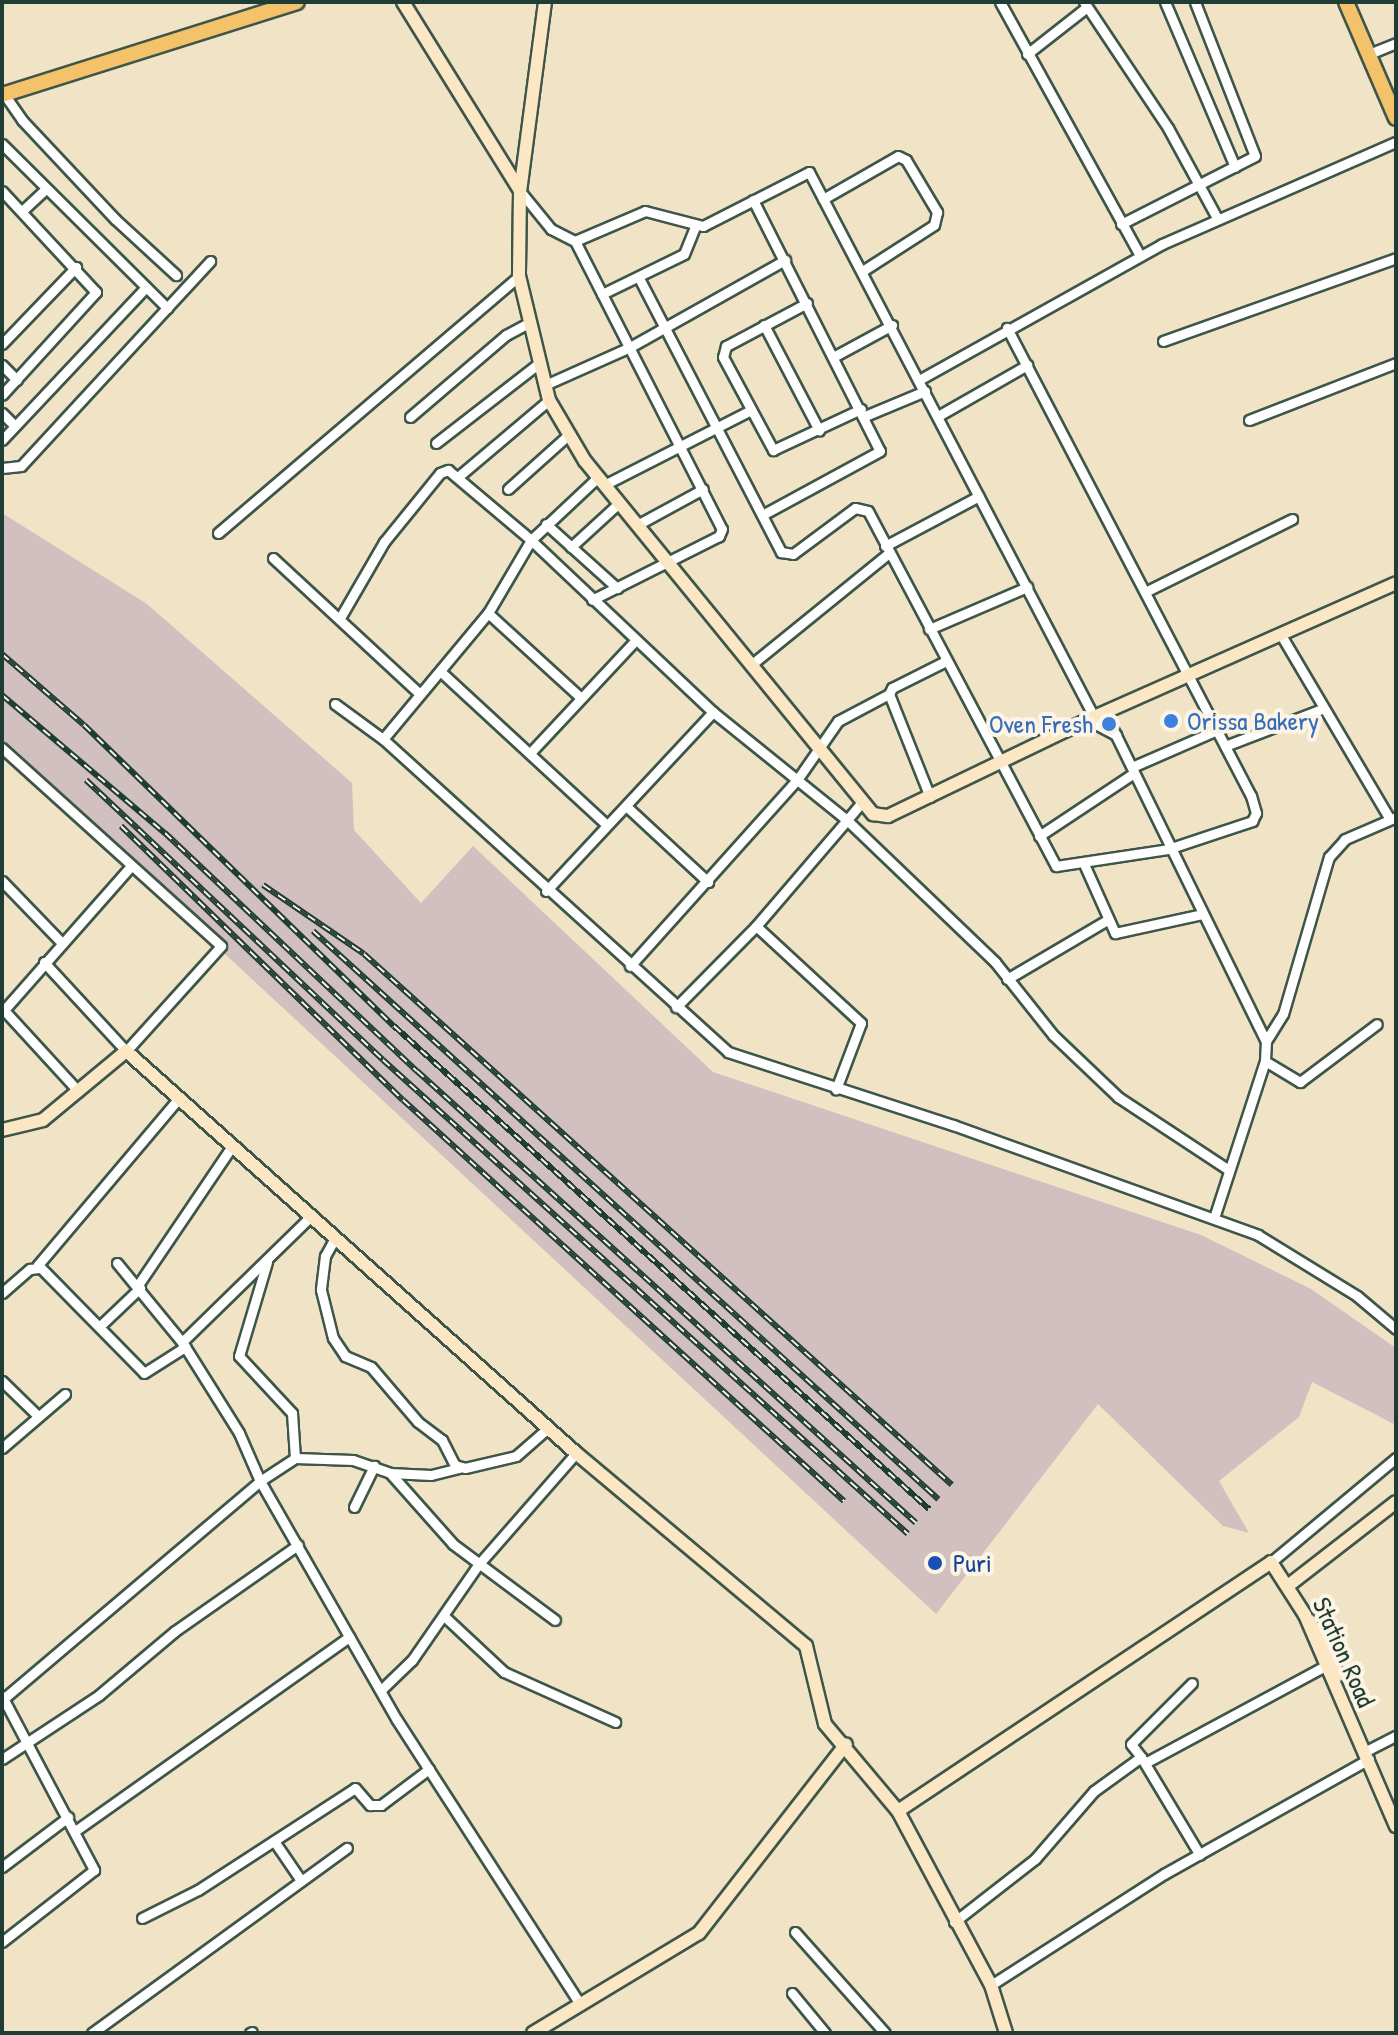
<!DOCTYPE html>
<style>
body{margin:0}
#map{position:relative;width:1398px;height:2035px;overflow:hidden;background:#f1e3c5;font-family:"Patrick Hand",sans-serif}
div>[style]{position:absolute}
[style*='--x']{left:calc(var(--x)*1px);top:calc(var(--y)*1px);width:calc(var(--w)*1px);rotate:calc(var(--a)*1deg)}
.industrial>*{inset:0;background:#d2bfc0}
.roads{filter:drop-shadow(2px 0 #3e564a) drop-shadow(-2px 0 #3e564a) drop-shadow(0 2px #3e564a) drop-shadow(0 -2px #3e564a)}
.minor>*{height:9px;margin:-4.5px;padding:0 4.5px;transform-origin:4.5px;border-radius:4.5px;background:#fff}
.secondary>*{height:12px;margin:-6px;padding:0 6px;transform-origin:6px;border-radius:6px;background:#fbe7c3}
.trunk>*{height:14px;margin:-7px;padding:0 7px;transform-origin:7px;border-radius:7px;background:#f4c26a}
.rail>*{height:6px;margin-top:-3px;transform-origin:0;background:repeating-linear-gradient(90deg,#fcf5e5 0 9px,#1f3d34 0 18px);box-sizing:border-box;border-block:2px solid #1f3d34}
.dots>*{width:22px;height:22px;translate:-50% -50%;box-sizing:border-box;border:4px solid #fcf5e5;border-radius:50%}
span{translate:-50% -50%;white-space:nowrap;text-align:center;line-height:1.15;-webkit-text-stroke:8px #fcf5e5;paint-order:stroke}
.shop-label{font-size:26px;color:#366cbe}
.left{translate:0 -50%;text-align:left}
.right{translate:-100% -50%;text-align:right}
.transit-label{font-size:26px;color:#164399}
.street-label{font-size:26px;color:#1f3d34}
.frame{position:absolute;inset:0;border:4px solid #1f3d34;pointer-events:none}
</style>
<div id="map">
<div class="industrial">
<i style="clip-path:polygon(2px 513px,147px 604px,352px 783px,354px 830px,421px 903px,473px 846px,713px 1072px,1201px 1235px,1311px 1289px,1396px 1348px,1396px 1425px,1312px 1382px,1299px 1417px,1219px 1481px,1249px 1533px,1223px 1526px,1098px 1404px,936px 1614px,2px 747px)"></i>
</div>
<div class="roads">
<div class="minor">
<i style="--x:1000;--y:2;--w:290;--a:61.1"></i>
<i style="--x:1084;--y:2;--w:151;--a:56.3"></i>
<i style="--x:1168;--y:128;--w:102;--a:61.4"></i>
<i style="--x:1165;--y:2;--w:179;--a:67"></i>
<i style="--x:1027;--y:54;--w:76;--a:-38.1"></i>
<i style="--x:1369;--y:54;--w:29;--a:-22"></i>
<i style="--x:4;--y:94;--w:32;--a:55"></i>
<i style="--x:22;--y:120;--w:136;--a:46.8"></i>
<i style="--x:115;--y:219;--w:83;--a:42.6"></i>
<i style="--x:2;--y:144;--w:233;--a:44.8"></i>
<i style="--x:2;--y:191;--w:138;--a:47.1"></i>
<i style="--x:96;--y:292;--w:139;--a:132.4"></i>
<i style="--x:520;--y:191;--w:49;--a:50.8"></i>
<i style="--x:551;--y:229;--w:27;--a:27"></i>
<i style="--x:575;--y:241;--w:76;--a:-23.2"></i>
<i style="--x:645;--y:211;--w:60;--a:14.5"></i>
<i style="--x:703;--y:226;--w:119;--a:-27"></i>
<i style="--x:809;--y:172;--w:615;--a:62.39"></i>
<i style="--x:823;--y:199;--w:86;--a:-29.8"></i>
<i style="--x:898;--y:156;--w:9;--a:27"></i>
<i style="--x:906;--y:160;--w:61;--a:59.2"></i>
<i style="--x:937;--y:212;--w:13;--a:103"></i>
<i style="--x:934;--y:225;--w:83;--a:147.3"></i>
<i style="--x:753;--y:200;--w:281;--a:63.2"></i>
<i style="--x:880;--y:451;--w:134;--a:151.5"></i>
<i style="--x:22;--y:211;--w:33;--a:-43"></i>
<i style="--x:1121;--y:224;--w:150;--a:-26.9"></i>
<i style="--x:1255;--y:156;--w:165;--a:-111.3"></i>
<i style="--x:575;--y:241;--w:323;--a:63"></i>
<i style="--x:722;--y:529;--w:8;--a:113"></i>
<i style="--x:719;--y:536;--w:142;--a:153.3"></i>
<i style="--x:639;--y:278;--w:309;--a:62.6"></i>
<i style="--x:781;--y:552;--w:12;--a:9"></i>
<i style="--x:793;--y:554;--w:77;--a:-36.6"></i>
<i style="--x:855;--y:508;--w:13;--a:13"></i>
<i style="--x:868;--y:511;--w:402;--a:62.1"></i>
<i style="--x:1056;--y:866;--w:113;--a:-8.6"></i>
<i style="--x:1168;--y:849;--w:89;--a:-18.4"></i>
<i style="--x:1252;--y:821;--w:9;--a:-63"></i>
<i style="--x:1256;--y:813;--w:18;--a:-106"></i>
<i style="--x:1251;--y:796;--w:528;--a:-117.54"></i>
<i style="--x:602;--y:294;--w:91;--a:-26"></i>
<i style="--x:684;--y:254;--w:29;--a:-68"></i>
<i style="--x:807;--y:303;--w:92;--a:152"></i>
<i style="--x:726;--y:346;--w:11;--a:105"></i>
<i style="--x:723;--y:357;--w:106;--a:61.7"></i>
<i style="--x:773;--y:450;--w:97;--a:-25"></i>
<i style="--x:764;--y:325;--w:119;--a:62.4"></i>
<i style="--x:1163;--y:341;--w:247;--a:-19.6"></i>
<i style="--x:2;--y:344;--w:107;--a:-46.1"></i>
<i style="--x:835;--y:356;--w:65;--a:-28.5"></i>
<i style="--x:2;--y:365;--w:21;--a:45"></i>
<i style="--x:919;--y:380;--w:278;--a:-29.2"></i>
<i style="--x:1162;--y:244;--w:255;--a:-23.6"></i>
<i style="--x:545;--y:385;--w:93;--a:-24.1"></i>
<i style="--x:630;--y:347;--w:178;--a:-29.3"></i>
<i style="--x:2;--y:413;--w:18;--a:45"></i>
<i style="--x:865;--y:416;--w:65;--a:-22.6"></i>
<i style="--x:938;--y:416;--w:103;--a:-29.8"></i>
<i style="--x:410;--y:417;--w:126;--a:-40.5"></i>
<i style="--x:506;--y:335;--w:26;--a:-28"></i>
<i style="--x:1249;--y:420;--w:158;--a:-21.2"></i>
<i style="--x:2;--y:440;--w:210;--a:-46.7"></i>
<i style="--x:436;--y:443;--w:130;--a:-37.8"></i>
<i style="--x:2;--y:468;--w:19;--a:-6"></i>
<i style="--x:21;--y:466;--w:279;--a:-47.3"></i>
<i style="--x:459;--y:476;--w:118;--a:-40.2"></i>
<i style="--x:604;--y:485;--w:165;--a:-27"></i>
<i style="--x:508;--y:489;--w:79;--a:-41.9"></i>
<i style="--x:546;--y:524;--w:96;--a:42"></i>
<i style="--x:637;--y:525;--w:75;--a:-28.6"></i>
<i style="--x:218;--y:533;--w:396;--a:-40.5"></i>
<i style="--x:885;--y:546;--w:106;--a:-28"></i>
<i style="--x:571;--y:547;--w:65;--a:-42.5"></i>
<i style="--x:273;--y:558;--w:200;--a:42.8"></i>
<i style="--x:1147;--y:591;--w:162;--a:-26.4"></i>
<i style="--x:488;--y:613;--w:126;--a:42.4"></i>
<i style="--x:340;--y:618;--w:88;--a:-59.9"></i>
<i style="--x:384;--y:542;--w:89;--a:-50.9"></i>
<i style="--x:440;--y:473;--w:9;--a:-21"></i>
<i style="--x:448;--y:470;--w:109;--a:40.1"></i>
<i style="--x:531;--y:540;--w:250;--a:43.4"></i>
<i style="--x:713;--y:712;--w:172;--a:38.9"></i>
<i style="--x:847;--y:820;--w:140;--a:130.6"></i>
<i style="--x:756;--y:926;--w:114;--a:134.6"></i>
<i style="--x:929;--y:629;--w:107;--a:-23.2"></i>
<i style="--x:1281;--y:635;--w:214;--a:59.4"></i>
<i style="--x:752;--y:664;--w:175;--a:-39"></i>
<i style="--x:440;--y:671;--w:227;--a:42.7"></i>
<i style="--x:335;--y:704;--w:59;--a:36.1"></i>
<i style="--x:383;--y:739;--w:466;--a:42.2"></i>
<i style="--x:728;--y:1052;--w:237;--a:18"></i>
<i style="--x:953;--y:1125;--w:324;--a:19.8"></i>
<i style="--x:1258;--y:1235;--w:116;--a:31.6"></i>
<i style="--x:1357;--y:1296;--w:51;--a:40.2"></i>
<i style="--x:1106;--y:715;--w:363;--a:63.9"></i>
<i style="--x:1266;--y:1041;--w:20;--a:93"></i>
<i style="--x:1265;--y:1061;--w:165;--a:108"></i>
<i style="--x:1088;--y:720;--w:32;--a:28"></i>
<i style="--x:383;--y:739;--w:164;--a:-50.2"></i>
<i style="--x:488;--y:613;--w:85;--a:-59.5"></i>
<i style="--x:531;--y:540;--w:92;--a:-43.2"></i>
<i style="--x:1225;--y:746;--w:104;--a:-20.9"></i>
<i style="--x:2;--y:748;--w:295;--a:42.1"></i>
<i style="--x:221;--y:946;--w:142;--a:132.1"></i>
<i style="--x:126;--y:1051;--w:121;--a:-132.7"></i>
<i style="--x:531;--y:752;--w:151;--a:-46.9"></i>
<i style="--x:1132;--y:767;--w:93;--a:-23.5"></i>
<i style="--x:930;--y:797;--w:111;--a:-111.7"></i>
<i style="--x:889;--y:694;--w:7;--a:-63"></i>
<i style="--x:892;--y:688;--w:60;--a:-26.6"></i>
<i style="--x:862;--y:802;--w:23;--a:130"></i>
<i style="--x:847;--y:820;--w:205;--a:43.8"></i>
<i style="--x:995;--y:962;--w:93;--a:51.5"></i>
<i style="--x:1053;--y:1035;--w:90;--a:43.6"></i>
<i style="--x:1118;--y:1097;--w:131;--a:33.4"></i>
<i style="--x:626;--y:806;--w:112;--a:42.8"></i>
<i style="--x:1039;--y:836;--w:114;--a:-33.6"></i>
<i style="--x:1084;--y:864;--w:76;--a:65.8"></i>
<i style="--x:1115;--y:933;--w:89;--a:-12.3"></i>
<i style="--x:2;--y:881;--w:86;--a:45.9"></i>
<i style="--x:546;--y:891;--w:245;--a:-47"></i>
<i style="--x:756;--y:926;--w:143;--a:42.7"></i>
<i style="--x:861;--y:1023;--w:71;--a:110.7"></i>
<i style="--x:630;--y:966;--w:250;--a:-48.1"></i>
<i style="--x:797;--y:780;--w:72;--a:-55.2"></i>
<i style="--x:838;--y:721;--w:58;--a:-27.9"></i>
<i style="--x:1007;--y:979;--w:116;--a:-30.5"></i>
<i style="--x:2;--y:1008;--w:113;--a:47.5"></i>
<i style="--x:4;--y:1010;--w:191;--a:-48.6"></i>
<i style="--x:1266;--y:1041;--w:32;--a:-58"></i>
<i style="--x:1283;--y:1014;--w:164;--a:-73.7"></i>
<i style="--x:1329;--y:857;--w:24;--a:-48"></i>
<i style="--x:1345;--y:839;--w:56;--a:-23.3"></i>
<i style="--x:1265;--y:1061;--w:41;--a:31"></i>
<i style="--x:1300;--y:1082;--w:96;--a:-37"></i>
<i style="--x:179;--y:1098;--w:219;--a:130.2"></i>
<i style="--x:38;--y:1265;--w:151;--a:45.5"></i>
<i style="--x:144;--y:1373;--w:49;--a:-32.4"></i>
<i style="--x:335;--y:1238;--w:21;--a:119"></i>
<i style="--x:325;--y:1256;--w:34;--a:97"></i>
<i style="--x:321;--y:1290;--w:49;--a:76"></i>
<i style="--x:333;--y:1338;--w:22;--a:56"></i>
<i style="--x:345;--y:1356;--w:28;--a:23"></i>
<i style="--x:371;--y:1367;--w:72;--a:49.5"></i>
<i style="--x:418;--y:1422;--w:30;--a:37"></i>
<i style="--x:442;--y:1440;--w:28;--a:63"></i>
<i style="--x:455;--y:1465;--w:10;--a:17"></i>
<i style="--x:465;--y:1468;--w:52;--a:-13.2"></i>
<i style="--x:516;--y:1456;--w:43;--a:-41.2"></i>
<i style="--x:267;--y:1262;--w:98;--a:106.6"></i>
<i style="--x:239;--y:1356;--w:78;--a:47.1"></i>
<i style="--x:292;--y:1413;--w:45;--a:86.2"></i>
<i style="--x:117;--y:1263;--w:102;--a:50.6"></i>
<i style="--x:182;--y:1342;--w:107;--a:57.9"></i>
<i style="--x:239;--y:1433;--w:52;--a:66.4"></i>
<i style="--x:260;--y:1481;--w:275;--a:60.2"></i>
<i style="--x:397;--y:1720;--w:339;--a:57.2"></i>
<i style="--x:138;--y:1285;--w:168;--a:-55.9"></i>
<i style="--x:2;--y:1293;--w:37;--a:-41"></i>
<i style="--x:30;--y:1269;--w:9;--a:-6"></i>
<i style="--x:101;--y:1325;--w:54;--a:-43.5"></i>
<i style="--x:182;--y:1342;--w:180;--a:-44.3"></i>
<i style="--x:2;--y:1381;--w:50;--a:44.2"></i>
<i style="--x:2;--y:1448;--w:83;--a:-40.6"></i>
<i style="--x:390;--y:1473;--w:41;--a:2.8"></i>
<i style="--x:431;--y:1475;--w:30;--a:-14"></i>
<i style="--x:354;--y:1507;--w:46;--a:-64"></i>
<i style="--x:1271;--y:1562;--w:163;--a:-39.8"></i>
<i style="--x:444;--y:1616;--w:82;--a:43"></i>
<i style="--x:504;--y:1672;--w:122;--a:24.2"></i>
<i style="--x:382;--y:1689;--w:42;--a:-44"></i>
<i style="--x:412;--y:1660;--w:116;--a:-55.2"></i>
<i style="--x:478;--y:1565;--w:149;--a:-48.8"></i>
<i style="--x:2;--y:1696;--w:197;--a:62.1"></i>
<i style="--x:94;--y:1870;--w:117;--a:142"></i>
<i style="--x:2;--y:1700;--w:338;--a:-40.3"></i>
<i style="--x:260;--y:1481;--w:42;--a:-33.3"></i>
<i style="--x:295;--y:1458;--w:58;--a:2"></i>
<i style="--x:353;--y:1460;--w:39;--a:19"></i>
<i style="--x:390;--y:1473;--w:95;--a:48.4"></i>
<i style="--x:453;--y:1544;--w:127;--a:36.7"></i>
<i style="--x:1366;--y:1751;--w:34;--a:-27"></i>
<i style="--x:1141;--y:1757;--w:16;--a:-128"></i>
<i style="--x:1131;--y:1744;--w:86;--a:-45"></i>
<i style="--x:2;--y:1759;--w:116;--a:-33.4"></i>
<i style="--x:99;--y:1695;--w:99;--a:-40.1"></i>
<i style="--x:175;--y:1631;--w:150;--a:-35"></i>
<i style="--x:1145;--y:1763;--w:204;--a:-28.3"></i>
<i style="--x:75;--y:1831;--w:336;--a:-35.3"></i>
<i style="--x:274;--y:1841;--w:46;--a:55.6"></i>
<i style="--x:2;--y:1867;--w:83;--a:-37.1"></i>
<i style="--x:142;--y:1918;--w:63;--a:-26.6"></i>
<i style="--x:198;--y:1890;--w:187;--a:-33"></i>
<i style="--x:355;--y:1788;--w:23;--a:49"></i>
<i style="--x:370;--y:1805;--w:11;--a:0"></i>
<i style="--x:381;--y:1805;--w:60;--a:-36.9"></i>
<i style="--x:954;--y:1922;--w:103;--a:-37.9"></i>
<i style="--x:1035;--y:1859;--w:90;--a:-49.1"></i>
<i style="--x:1094;--y:1791;--w:58;--a:-35.9"></i>
<i style="--x:1141;--y:1757;--w:114;--a:59"></i>
<i style="--x:795;--y:1932;--w:135;--a:48.3"></i>
<i style="--x:991;--y:1985;--w:206;--a:-32.7"></i>
<i style="--x:1164;--y:1874;--w:235;--a:-29.3"></i>
<i style="--x:792;--y:1993;--w:52;--a:50.5"></i>
<i style="--x:92;--y:2033;--w:315;--a:-36"></i>
<i style="--x:250;--y:2033;--w:2;--a:-27"></i>
</div>
<div class="secondary">
<i style="--x:403;--y:2;--w:222;--a:58.2"></i>
<i style="--x:545;--y:2;--w:191;--a:97.5"></i>
<i style="--x:520;--y:191;--w:85;--a:90.7"></i>
<i style="--x:519;--y:276;--w:128;--a:76.4"></i>
<i style="--x:549;--y:400;--w:71;--a:59.5"></i>
<i style="--x:585;--y:461;--w:456;--a:50.8"></i>
<i style="--x:873;--y:814;--w:15;--a:8"></i>
<i style="--x:888;--y:816;--w:229;--a:-25.7"></i>
<i style="--x:1094;--y:717;--w:330;--a:-23.9"></i>
<i style="--x:2;--y:1130;--w:42;--a:-13.7"></i>
<i style="--x:43;--y:1120;--w:108;--a:-39.7"></i>
<i style="--x:126;--y:1051;--w:603;--a:41.78"></i>
<i style="--x:576;--y:1453;--w:300;--a:40"></i>
<i style="--x:806;--y:1646;--w:80;--a:76.3"></i>
<i style="--x:825;--y:1724;--w:114;--a:50"></i>
<i style="--x:898;--y:1811;--w:197;--a:61.9"></i>
<i style="--x:991;--y:1985;--w:50;--a:72.6"></i>
<i style="--x:1289;--y:1585;--w:135;--a:-37.8"></i>
<i style="--x:1310;--y:1621;--w:61;--a:61.8"></i>
<i style="--x:898;--y:1811;--w:448;--a:-33.7"></i>
<i style="--x:1271;--y:1562;--w:63;--a:57.3"></i>
<i style="--x:1305;--y:1615;--w:230;--a:66.7"></i>
<i style="--x:533;--y:2033;--w:194;--a:-31.1"></i>
<i style="--x:699;--y:1933;--w:239;--a:-52.1"></i>
</div>
<div class="trunk">
<i style="--x:1346;--y:2;--w:126;--a:66.7"></i>
<i style="--x:2;--y:95;--w:309;--a:-17.5"></i>
</div>
</div>
<div class="rail">
<i style="--x:2;--y:654;--w:108;--a:40.9"></i>
<i style="--x:84;--y:725;--w:432;--a:44.2"></i>
<i style="--x:394;--y:1026;--w:721;--a:42.08"></i>
<i style="--x:2;--y:695;--w:214;--a:40.3"></i>
<i style="--x:165;--y:833;--w:347;--a:43.4"></i>
<i style="--x:417;--y:1071;--w:673;--a:42.17"></i>
<i style="--x:86;--y:780;--w:408;--a:43.3"></i>
<i style="--x:383;--y:1060;--w:707;--a:42.08"></i>
<i style="--x:121;--y:826;--w:393;--a:44.2"></i>
<i style="--x:403;--y:1100;--w:596;--a:42.28"></i>
<i style="--x:263;--y:885;--w:122;--a:34.3"></i>
<i style="--x:364;--y:954;--w:792;--a:42.08"></i>
<i style="--x:313;--y:931;--w:845;--a:42.26"></i>
</div>
<div class="dots">
<i style="left:1171px;top:721px;background:#3f7fe0"></i>
<i style="left:1109px;top:724px;background:#3f7fe0"></i>
<i style="left:935px;top:1563px;background:#1a4fb4"></i>
</div>
<div class="shop-label">
<span class="left" style="left:1187px;top:721px">Orissa Bakery</span>
<span class="right" style="left:1093px;top:724px">Oven Fresh</span>
</div>
<div class="transit-label">
<span class="left" style="left:953px;top:1563px">Puri</span>
</div>
<div class="street-label">
<span style="left:1344px;top:1652px;rotate:66deg">Station Road</span>
</div>
<div class="frame"></div>
</div>
